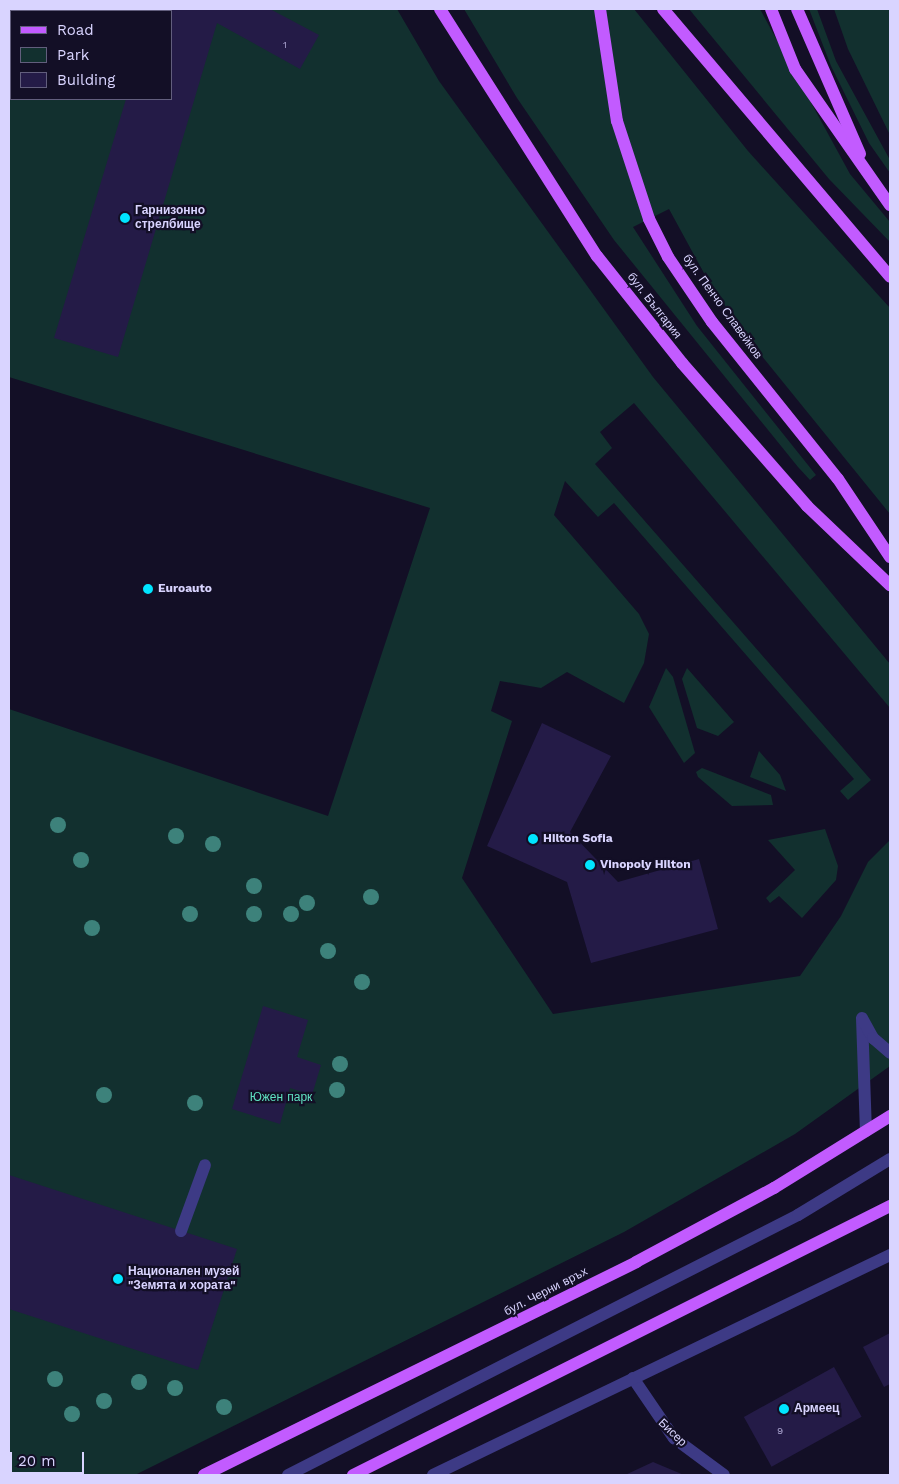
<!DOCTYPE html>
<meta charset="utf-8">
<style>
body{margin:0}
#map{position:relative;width:899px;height:1484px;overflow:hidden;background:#130f26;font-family:"Work Sans",sans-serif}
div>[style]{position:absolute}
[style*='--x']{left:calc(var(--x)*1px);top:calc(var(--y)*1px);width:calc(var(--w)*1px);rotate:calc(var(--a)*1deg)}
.green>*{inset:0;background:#12302f}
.building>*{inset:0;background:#241b47;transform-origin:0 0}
.minor>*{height:12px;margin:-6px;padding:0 6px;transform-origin:6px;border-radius:6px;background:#3d3a85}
.major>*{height:12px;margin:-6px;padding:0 6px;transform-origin:6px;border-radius:6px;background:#c25bff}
.trees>*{width:16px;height:16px;margin:-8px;border-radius:50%;background:#3d827b}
.dots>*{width:14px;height:14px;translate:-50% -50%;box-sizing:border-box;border:2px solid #130f26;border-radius:50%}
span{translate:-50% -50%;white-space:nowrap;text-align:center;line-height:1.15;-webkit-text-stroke:4.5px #130f26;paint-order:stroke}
.number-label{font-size:10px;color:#aca6d1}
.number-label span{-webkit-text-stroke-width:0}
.poi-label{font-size:12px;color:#d9d4ff;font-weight:700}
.left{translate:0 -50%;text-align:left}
.street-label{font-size:12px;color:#d9d4ff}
.park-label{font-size:12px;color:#5fe0c0}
.frame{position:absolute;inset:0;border:10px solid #d9d4ff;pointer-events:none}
.legend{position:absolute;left:10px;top:10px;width:162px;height:90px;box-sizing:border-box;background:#130f26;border:1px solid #625e7d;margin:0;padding:6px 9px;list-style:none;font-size:15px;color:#d9d4ff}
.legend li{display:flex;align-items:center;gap:10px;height:25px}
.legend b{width:25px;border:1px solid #625e7d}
.scale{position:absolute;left:10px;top:1452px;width:74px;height:22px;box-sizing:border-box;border:2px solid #d9d4ff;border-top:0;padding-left:6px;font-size:15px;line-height:18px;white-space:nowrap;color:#d9d4ff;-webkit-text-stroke:4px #130f26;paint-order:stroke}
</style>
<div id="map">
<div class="green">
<i style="clip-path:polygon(evenodd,9px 9px,397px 9px,439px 81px,653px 377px,890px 664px,890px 708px,634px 403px,600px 432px,612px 448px,595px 464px,871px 780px,848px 800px,840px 791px,854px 779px,614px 503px,598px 517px,565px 481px,554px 515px,639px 614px,649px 634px,644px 663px,624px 703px,567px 672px,541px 688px,500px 681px,491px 711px,512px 721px,462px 878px,553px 1014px,800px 976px,841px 916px,868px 862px,890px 840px,890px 1066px,795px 1134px,624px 1232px,135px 1475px,9px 1475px,9px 709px,328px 816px,430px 508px,9px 377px,9px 9px,11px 11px,171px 11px,171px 99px,11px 99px,11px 11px)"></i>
<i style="clip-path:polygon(464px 9px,634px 9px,748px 151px,890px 308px,890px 514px,757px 350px,711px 286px,669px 209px,633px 227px,697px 326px,816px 475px,810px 480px,798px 467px,614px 240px,517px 98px)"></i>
<i style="clip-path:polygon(689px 9px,760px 9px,850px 174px,890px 222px,890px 242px,829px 179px)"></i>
<i style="clip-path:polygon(809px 9px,817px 9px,836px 61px,890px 160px,890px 173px,869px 143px,831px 66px)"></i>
<i style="clip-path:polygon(834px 9px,890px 9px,890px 135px,848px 49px)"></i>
<i style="clip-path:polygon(666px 668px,673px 677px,695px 753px,684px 763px,649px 707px)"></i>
<i style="clip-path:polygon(687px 668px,734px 722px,718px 736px,697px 728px,682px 679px)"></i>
<i style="clip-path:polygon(759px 751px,780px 775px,786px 791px,750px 777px)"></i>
<i style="clip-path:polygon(702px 768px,771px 795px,773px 805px,732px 806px,698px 777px,696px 772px)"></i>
<i style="clip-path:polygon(825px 829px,838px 866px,836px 880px,802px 918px,779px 896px,770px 903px,766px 898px,795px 870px,768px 840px)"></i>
</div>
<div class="building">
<i style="clip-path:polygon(152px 9px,270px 9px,319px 35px,300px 69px,217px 23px,118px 357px,54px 338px,126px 99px,171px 99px,171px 11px)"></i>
<i style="clip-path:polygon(542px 723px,611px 756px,570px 832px,618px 882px,699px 859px,718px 929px,591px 963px,567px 882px,487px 846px)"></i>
<i style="clip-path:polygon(263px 1006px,308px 1020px,297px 1057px,321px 1065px,312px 1095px,290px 1088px,280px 1124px,232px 1109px)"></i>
<i style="clip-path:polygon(9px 1175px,237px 1249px,198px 1370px,9px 1309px)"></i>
<i style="clip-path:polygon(890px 1333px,890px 1384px,884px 1387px,863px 1347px)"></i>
<i style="left:834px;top:1367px;width:57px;height:103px;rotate:61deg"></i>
<i style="clip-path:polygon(653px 1462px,684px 1475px,625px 1475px)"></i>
</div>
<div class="minor">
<i style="--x:862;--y:1018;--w:113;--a:88"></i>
<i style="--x:863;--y:1020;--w:21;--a:61"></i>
<i style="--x:873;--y:1038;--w:23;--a:41"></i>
<i style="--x:181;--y:1231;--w:70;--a:-70"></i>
<i style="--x:633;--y:1378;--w:73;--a:55.7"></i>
<i style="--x:674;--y:1438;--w:62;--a:36.5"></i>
<i style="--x:288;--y:1475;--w:572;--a:-27.01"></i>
<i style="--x:798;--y:1215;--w:108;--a:-31.3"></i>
<i style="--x:433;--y:1475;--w:507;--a:-25.71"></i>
</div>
<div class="major">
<i style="--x:440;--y:9;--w:293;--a:57.6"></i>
<i style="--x:597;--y:256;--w:137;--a:51.5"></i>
<i style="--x:682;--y:363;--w:190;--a:48.8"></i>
<i style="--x:807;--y:506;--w:115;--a:43.6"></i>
<i style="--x:600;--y:9;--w:113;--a:81.4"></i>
<i style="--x:617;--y:121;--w:103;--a:71.9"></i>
<i style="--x:649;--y:219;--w:42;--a:63.4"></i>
<i style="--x:668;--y:257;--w:78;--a:55.9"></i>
<i style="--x:712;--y:322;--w:201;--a:51.3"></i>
<i style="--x:838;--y:479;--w:94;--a:56.3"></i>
<i style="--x:663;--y:9;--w:351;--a:49.7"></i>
<i style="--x:771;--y:9;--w:65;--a:68.2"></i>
<i style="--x:795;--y:69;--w:166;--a:55.1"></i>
<i style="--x:797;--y:9;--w:158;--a:66.5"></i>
<i style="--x:204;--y:1475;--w:482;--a:-26.2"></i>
<i style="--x:636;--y:1262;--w:157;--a:-28.2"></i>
<i style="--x:774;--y:1188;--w:137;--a:-31.8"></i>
<i style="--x:353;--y:1475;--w:601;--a:-26.61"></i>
</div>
<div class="trees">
<i style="left:58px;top:825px"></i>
<i style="left:176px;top:836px"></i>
<i style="left:213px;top:844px"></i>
<i style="left:81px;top:860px"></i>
<i style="left:254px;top:886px"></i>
<i style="left:371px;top:897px"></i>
<i style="left:307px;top:903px"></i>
<i style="left:190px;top:914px"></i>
<i style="left:254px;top:914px"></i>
<i style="left:291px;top:914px"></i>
<i style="left:92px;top:928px"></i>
<i style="left:328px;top:951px"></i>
<i style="left:362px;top:982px"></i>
<i style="left:340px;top:1064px"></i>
<i style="left:337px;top:1090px"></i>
<i style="left:104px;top:1095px"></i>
<i style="left:195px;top:1103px"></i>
<i style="left:55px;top:1379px"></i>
<i style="left:139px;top:1382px"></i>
<i style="left:175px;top:1388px"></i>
<i style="left:104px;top:1401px"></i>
<i style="left:224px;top:1407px"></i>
<i style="left:72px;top:1414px"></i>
</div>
<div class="dots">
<i style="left:125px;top:218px;background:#00e5ff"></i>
<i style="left:148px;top:589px;background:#00e5ff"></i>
<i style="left:533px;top:839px;background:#00e5ff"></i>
<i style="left:590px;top:865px;background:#00e5ff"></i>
<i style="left:118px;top:1279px;background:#00e5ff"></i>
<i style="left:784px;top:1409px;background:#00e5ff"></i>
</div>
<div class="number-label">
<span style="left:285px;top:45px">1</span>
<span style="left:780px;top:1431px">9</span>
</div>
<div class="poi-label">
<span class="left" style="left:135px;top:218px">Гарнизонно<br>стрелбище</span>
<span class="left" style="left:158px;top:589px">Euroauto</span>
<span class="left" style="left:543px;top:839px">Hilton Sofia</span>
<span class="left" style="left:600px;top:865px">Vinopoly Hilton</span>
<span class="left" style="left:128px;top:1279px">Национален музей<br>"Земята и хората"</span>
<span class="left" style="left:794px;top:1409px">Армеец</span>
</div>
<div class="street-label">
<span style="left:654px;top:306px;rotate:52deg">бул. България</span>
<span style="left:722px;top:307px;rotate:54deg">бул. Пенчо Славейков</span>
<span style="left:546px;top:1292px;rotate:-27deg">бул. Черни връх</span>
<span style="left:672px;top:1433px;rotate:44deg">Бисер</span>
</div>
<div class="park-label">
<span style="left:281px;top:1098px">Южен парк</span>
</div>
<div class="frame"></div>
<ul class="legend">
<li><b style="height:6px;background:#c25bff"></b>Road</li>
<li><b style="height:14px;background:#12302f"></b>Park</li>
<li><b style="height:14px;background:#241b47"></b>Building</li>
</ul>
<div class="scale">20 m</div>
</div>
